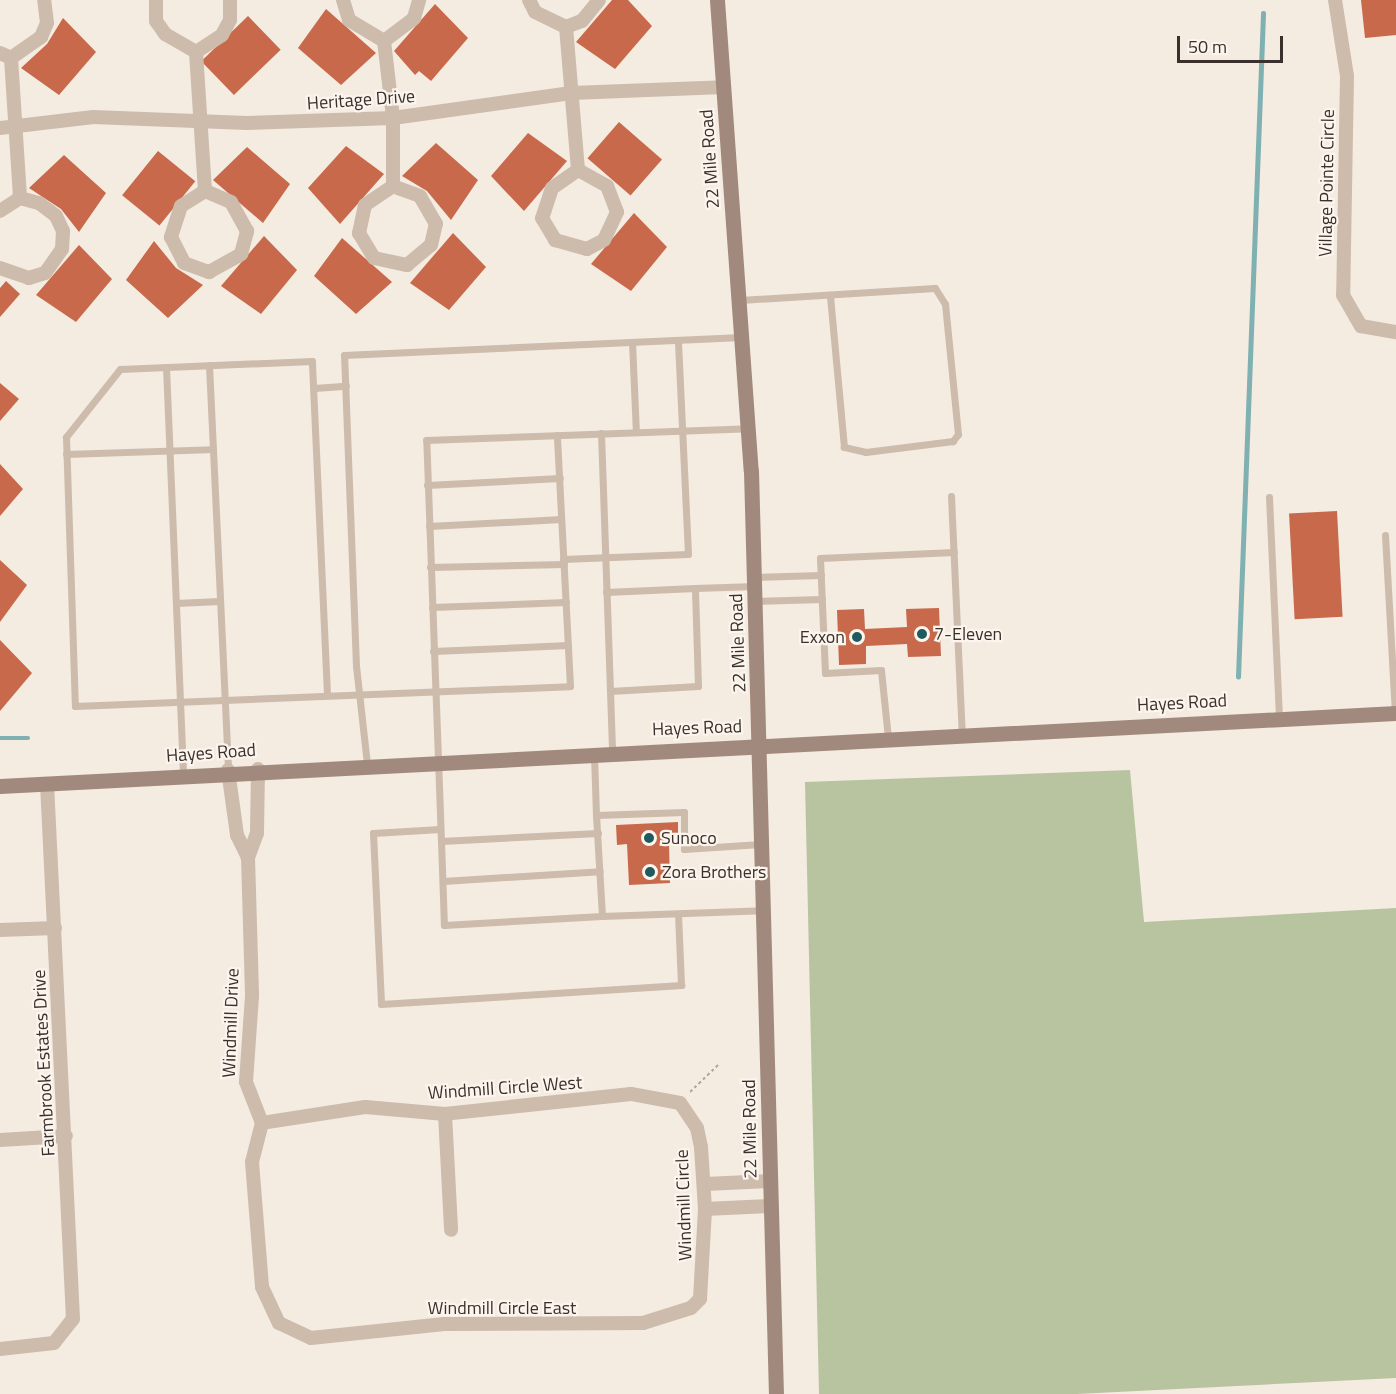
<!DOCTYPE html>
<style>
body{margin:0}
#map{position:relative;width:1396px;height:1394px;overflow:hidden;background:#f4ebe1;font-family:"Titillium Web",sans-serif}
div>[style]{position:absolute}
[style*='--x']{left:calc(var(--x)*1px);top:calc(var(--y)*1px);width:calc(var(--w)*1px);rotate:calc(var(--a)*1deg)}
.green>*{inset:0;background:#b8c4a0}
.stream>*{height:4.5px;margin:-2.25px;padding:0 2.25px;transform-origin:2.25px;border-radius:2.25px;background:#7fb0b2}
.building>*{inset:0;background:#c8694b;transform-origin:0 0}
.path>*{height:2px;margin-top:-1px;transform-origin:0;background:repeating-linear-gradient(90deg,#b9a596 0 3px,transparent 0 6px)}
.lane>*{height:7px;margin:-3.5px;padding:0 3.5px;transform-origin:3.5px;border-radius:3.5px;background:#cdbbac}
.street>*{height:14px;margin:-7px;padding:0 7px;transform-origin:7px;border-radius:7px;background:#cdbbac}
.secondary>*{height:15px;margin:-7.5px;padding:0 7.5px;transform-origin:7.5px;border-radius:7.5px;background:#a18a7d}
.dots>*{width:16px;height:16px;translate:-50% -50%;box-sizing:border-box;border:3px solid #fbf5ee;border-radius:50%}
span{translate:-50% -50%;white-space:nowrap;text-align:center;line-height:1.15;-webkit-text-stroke:4.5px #fbf5ee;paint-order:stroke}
.street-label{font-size:18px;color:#3b302b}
.poi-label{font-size:18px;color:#3b302b}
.left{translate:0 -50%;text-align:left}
.right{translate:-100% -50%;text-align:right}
.scale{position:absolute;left:1177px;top:36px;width:106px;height:27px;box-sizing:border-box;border:3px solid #3b302b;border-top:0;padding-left:8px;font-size:18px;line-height:21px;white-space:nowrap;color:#3b302b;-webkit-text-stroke:4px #fbf5ee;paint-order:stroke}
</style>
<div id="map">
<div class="green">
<i style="clip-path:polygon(1130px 770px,1144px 922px,1396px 908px,1396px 1378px,1077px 1394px,819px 1394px,805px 782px)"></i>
</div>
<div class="stream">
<i style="--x:1238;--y:677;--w:664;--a:-87.84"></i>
<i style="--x:0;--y:738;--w:28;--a:0"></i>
</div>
<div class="building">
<i style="clip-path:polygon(612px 0,628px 0,652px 26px,615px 69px,576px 42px)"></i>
<i style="clip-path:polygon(1361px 0,1396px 0,1396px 35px,1365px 38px)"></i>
<i style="clip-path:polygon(435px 4px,468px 38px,431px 81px,419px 71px,415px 75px,394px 51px)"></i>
<i style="clip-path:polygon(326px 9px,376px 53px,341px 85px,298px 48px)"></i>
<i style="left:248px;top:16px;width:47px;height:65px;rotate:46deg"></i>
<i style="clip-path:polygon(63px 18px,96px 52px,59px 95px,21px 68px,47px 44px)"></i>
<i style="left:619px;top:122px;width:57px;height:48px;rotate:41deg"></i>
<i style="clip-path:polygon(528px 133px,567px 161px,524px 211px,491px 176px)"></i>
<i style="clip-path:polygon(436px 143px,478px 180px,451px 220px,427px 191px,402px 176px)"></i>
<i style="clip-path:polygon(346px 146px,384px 174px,340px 224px,308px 188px)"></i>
<i style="clip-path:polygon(247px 147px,290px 184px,263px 223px,213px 180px)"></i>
<i style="left:158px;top:151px;width:48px;height:57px;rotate:39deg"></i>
<i style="clip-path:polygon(64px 155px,106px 193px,79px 232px,61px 209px,29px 188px)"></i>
<i style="clip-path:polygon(634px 213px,667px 247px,631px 291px,591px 264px)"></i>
<i style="clip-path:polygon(453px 233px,486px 267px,449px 310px,410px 283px)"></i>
<i style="clip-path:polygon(264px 236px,297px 270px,261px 314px,221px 286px)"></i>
<i style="clip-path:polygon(342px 238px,392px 282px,356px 314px,314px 276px)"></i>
<i style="clip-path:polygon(154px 241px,176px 268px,203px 285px,168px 318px,126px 280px)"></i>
<i style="clip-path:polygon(79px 245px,112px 279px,76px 322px,36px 295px)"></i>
<i style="clip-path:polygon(6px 281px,20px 294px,0 317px,0 288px)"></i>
<i style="clip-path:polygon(0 383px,19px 399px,0 421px)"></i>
<i style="clip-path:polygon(0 464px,23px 489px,0 516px)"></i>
<i style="left:1337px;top:511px;width:106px;height:48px;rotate:87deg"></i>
<i style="clip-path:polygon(0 560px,27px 585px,0 622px)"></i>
<i style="clip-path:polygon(939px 608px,941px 656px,908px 657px,907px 644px,866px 646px,866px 664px,839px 665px,837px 610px,864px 609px,865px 629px,907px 627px,906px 609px)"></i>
<i style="clip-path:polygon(0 640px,32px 673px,0 711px)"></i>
<i style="clip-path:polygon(678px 822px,678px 842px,669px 843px,670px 883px,629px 885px,627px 844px,617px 845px,616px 825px)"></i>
</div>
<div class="path">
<i style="--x:690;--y:1092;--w:39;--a:-44"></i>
</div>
<div class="lane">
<i style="--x:740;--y:300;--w:195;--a:-3.5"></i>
<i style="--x:935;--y:288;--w:19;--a:58"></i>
<i style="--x:945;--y:304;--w:131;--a:84.3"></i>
<i style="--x:958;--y:434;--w:9;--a:126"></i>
<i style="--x:953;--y:441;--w:88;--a:172.8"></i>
<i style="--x:866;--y:452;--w:23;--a:-167"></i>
<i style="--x:844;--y:447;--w:153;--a:-95.3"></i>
<i style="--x:632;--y:342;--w:90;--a:87.5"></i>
<i style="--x:209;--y:365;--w:405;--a:87.3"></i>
<i style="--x:166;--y:367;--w:407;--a:87.6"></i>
<i style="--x:314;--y:388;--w:32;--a:-4"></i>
<i style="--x:601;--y:433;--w:318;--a:88"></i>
<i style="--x:66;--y:454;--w:147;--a:-1.9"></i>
<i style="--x:427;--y:485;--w:133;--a:-3"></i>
<i style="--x:951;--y:496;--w:238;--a:87.4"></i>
<i style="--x:1269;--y:497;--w:221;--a:87.4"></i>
<i style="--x:429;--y:526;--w:132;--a:-3"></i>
<i style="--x:1385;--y:535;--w:178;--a:86.8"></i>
<i style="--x:563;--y:559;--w:125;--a:-2.3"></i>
<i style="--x:688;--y:554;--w:214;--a:-92.7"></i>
<i style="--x:430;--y:567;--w:134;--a:-1.3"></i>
<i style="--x:756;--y:577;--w:65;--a:-1.8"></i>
<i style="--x:606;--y:592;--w:89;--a:-2.6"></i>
<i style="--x:757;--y:601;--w:65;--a:-1.8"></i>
<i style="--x:176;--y:603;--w:44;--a:-2.6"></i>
<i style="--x:432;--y:607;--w:134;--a:-2.1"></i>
<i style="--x:433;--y:651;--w:135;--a:-2.5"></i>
<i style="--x:610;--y:691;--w:88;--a:-3.3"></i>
<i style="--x:698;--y:686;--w:98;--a:-91.8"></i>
<i style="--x:695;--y:588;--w:60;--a:-1.9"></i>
<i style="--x:327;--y:694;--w:333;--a:-92.6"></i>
<i style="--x:312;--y:361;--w:192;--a:177.6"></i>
<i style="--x:120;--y:369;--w:87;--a:128.5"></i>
<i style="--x:66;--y:437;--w:269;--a:88.1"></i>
<i style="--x:75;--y:706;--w:495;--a:-2.3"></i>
<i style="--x:570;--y:686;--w:251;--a:-93"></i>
<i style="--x:888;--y:738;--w:68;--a:-95.9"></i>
<i style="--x:881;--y:670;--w:56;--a:176.9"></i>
<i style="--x:825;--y:673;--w:115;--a:-92.5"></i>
<i style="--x:820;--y:558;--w:134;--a:-2.6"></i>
<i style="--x:594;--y:755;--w:60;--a:88.1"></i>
<i style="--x:596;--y:815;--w:88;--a:-2"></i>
<i style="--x:684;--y:812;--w:37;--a:90"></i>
<i style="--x:684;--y:849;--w:77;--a:-3.7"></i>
<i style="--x:367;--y:764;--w:99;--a:-96.4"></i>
<i style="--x:356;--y:666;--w:311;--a:-92.2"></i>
<i style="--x:344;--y:355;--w:398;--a:-2.6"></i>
<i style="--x:596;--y:815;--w:101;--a:86.6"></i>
<i style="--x:602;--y:916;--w:160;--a:-2.1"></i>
<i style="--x:440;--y:829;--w:67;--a:176.6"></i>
<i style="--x:373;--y:833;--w:171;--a:87.3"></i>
<i style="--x:381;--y:1004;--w:301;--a:-3.6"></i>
<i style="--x:681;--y:985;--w:71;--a:-92.4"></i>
<i style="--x:598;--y:833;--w:157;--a:177.1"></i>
<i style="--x:441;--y:841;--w:401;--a:-92.1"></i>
<i style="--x:426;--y:440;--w:323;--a:-2.1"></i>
<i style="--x:441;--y:841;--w:84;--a:88"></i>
<i style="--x:444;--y:925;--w:158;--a:-3.3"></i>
<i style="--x:443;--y:881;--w:157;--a:-3.6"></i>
</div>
<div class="street">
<i style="--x:156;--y:0;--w:21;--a:90"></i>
<i style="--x:156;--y:21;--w:16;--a:55"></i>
<i style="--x:165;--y:34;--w:36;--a:30"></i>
<i style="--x:343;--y:0;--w:21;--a:73"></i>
<i style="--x:349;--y:20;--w:41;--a:31"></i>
<i style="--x:529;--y:0;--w:13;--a:63"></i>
<i style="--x:535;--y:12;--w:34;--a:26"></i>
<i style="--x:566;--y:27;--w:17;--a:-21"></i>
<i style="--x:582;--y:21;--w:27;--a:-51"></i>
<i style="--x:1335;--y:0;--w:77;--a:81"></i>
<i style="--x:1347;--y:76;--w:219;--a:91"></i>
<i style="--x:1343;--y:295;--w:36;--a:60"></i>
<i style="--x:1361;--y:326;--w:36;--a:10"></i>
<i style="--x:566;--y:27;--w:144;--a:85.2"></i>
<i style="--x:578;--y:170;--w:32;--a:145"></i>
<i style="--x:552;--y:188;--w:32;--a:108"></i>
<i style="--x:542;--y:218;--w:26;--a:59"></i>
<i style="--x:555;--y:240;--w:33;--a:16"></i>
<i style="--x:587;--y:249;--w:19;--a:-28"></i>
<i style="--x:604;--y:240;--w:31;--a:-65"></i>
<i style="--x:617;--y:212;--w:28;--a:-111"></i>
<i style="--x:607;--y:186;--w:33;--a:-151"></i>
<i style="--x:384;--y:41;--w:78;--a:83.3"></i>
<i style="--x:393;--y:118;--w:68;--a:90"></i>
<i style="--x:393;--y:186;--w:34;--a:146"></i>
<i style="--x:365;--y:205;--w:29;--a:102"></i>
<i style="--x:359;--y:233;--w:29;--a:59"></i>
<i style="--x:374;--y:258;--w:34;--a:12"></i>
<i style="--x:407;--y:265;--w:31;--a:-40"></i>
<i style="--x:431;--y:245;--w:22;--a:-77"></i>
<i style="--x:436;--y:224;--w:32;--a:-120"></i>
<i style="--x:420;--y:196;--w:29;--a:-160"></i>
<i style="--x:384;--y:41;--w:38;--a:-37"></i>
<i style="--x:414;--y:18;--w:19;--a:-74"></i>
<i style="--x:196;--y:52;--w:139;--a:86.3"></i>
<i style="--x:205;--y:191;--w:28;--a:148"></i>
<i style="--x:181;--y:206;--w:33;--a:108"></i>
<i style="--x:171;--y:237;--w:29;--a:63"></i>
<i style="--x:184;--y:263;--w:27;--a:20"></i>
<i style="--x:209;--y:272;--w:37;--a:-29"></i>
<i style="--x:241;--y:254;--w:24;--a:-75"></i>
<i style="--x:247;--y:231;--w:33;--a:-119"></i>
<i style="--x:231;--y:202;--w:28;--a:-157"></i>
<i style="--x:196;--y:52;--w:31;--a:-33"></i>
<i style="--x:222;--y:35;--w:17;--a:-62"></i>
<i style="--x:230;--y:20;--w:20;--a:-90"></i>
<i style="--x:0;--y:53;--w:12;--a:24"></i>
<i style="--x:11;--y:58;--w:37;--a:-35"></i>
<i style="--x:41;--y:37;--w:15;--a:-67"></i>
<i style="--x:47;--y:23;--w:23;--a:-97"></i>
<i style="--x:11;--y:58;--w:140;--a:86.3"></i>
<i style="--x:0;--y:128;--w:94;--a:-6.7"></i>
<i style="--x:93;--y:117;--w:154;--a:2.2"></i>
<i style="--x:247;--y:123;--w:146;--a:-2"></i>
<i style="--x:393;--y:118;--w:180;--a:-8"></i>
<i style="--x:571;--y:93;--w:153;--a:-2.2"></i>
<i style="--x:0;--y:211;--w:24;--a:-33"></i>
<i style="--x:20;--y:198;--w:20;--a:15"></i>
<i style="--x:39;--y:203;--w:21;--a:37"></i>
<i style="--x:56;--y:216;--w:17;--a:65"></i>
<i style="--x:63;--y:231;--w:18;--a:93"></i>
<i style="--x:62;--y:249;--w:29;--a:125"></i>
<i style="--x:45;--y:273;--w:17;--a:163"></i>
<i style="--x:29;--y:278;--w:31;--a:-161"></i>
<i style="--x:258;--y:769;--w:64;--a:90.9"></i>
<i style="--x:257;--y:833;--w:27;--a:110"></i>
<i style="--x:248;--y:858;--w:138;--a:88.3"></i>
<i style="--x:252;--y:996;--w:86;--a:94"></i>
<i style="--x:246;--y:1082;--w:44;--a:68.7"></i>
<i style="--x:262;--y:1123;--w:40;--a:104.4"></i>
<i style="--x:252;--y:1162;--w:125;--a:85.4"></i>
<i style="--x:262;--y:1287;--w:40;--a:65"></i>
<i style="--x:279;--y:1323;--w:35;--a:25"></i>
<i style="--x:311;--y:1338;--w:134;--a:-6"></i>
<i style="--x:444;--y:1324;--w:199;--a:-0.3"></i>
<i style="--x:643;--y:1323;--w:50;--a:-17.4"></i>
<i style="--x:691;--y:1308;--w:13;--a:-45"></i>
<i style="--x:700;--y:1299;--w:90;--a:-86.8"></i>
<i style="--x:705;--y:1209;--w:62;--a:-93.7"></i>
<i style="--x:701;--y:1147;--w:19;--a:-102"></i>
<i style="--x:697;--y:1128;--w:30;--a:-124"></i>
<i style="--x:680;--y:1103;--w:50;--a:-169.6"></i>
<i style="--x:631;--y:1094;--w:187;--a:173.9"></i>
<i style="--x:445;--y:1114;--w:80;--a:-175"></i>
<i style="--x:365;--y:1107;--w:104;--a:171.2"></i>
<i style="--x:228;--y:770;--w:66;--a:82.1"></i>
<i style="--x:237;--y:835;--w:25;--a:64"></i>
<i style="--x:0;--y:930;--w:55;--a:-2.1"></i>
<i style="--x:445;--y:1114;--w:116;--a:87"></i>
<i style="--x:0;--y:1140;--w:66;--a:-3.5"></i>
<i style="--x:705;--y:1184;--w:66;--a:-2.6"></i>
<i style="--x:705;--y:1209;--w:66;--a:-2.6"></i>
<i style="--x:0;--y:1349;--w:54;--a:-6.3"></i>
<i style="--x:54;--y:1343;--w:31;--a:-52"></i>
<i style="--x:73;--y:1319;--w:536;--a:-92.78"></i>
</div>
<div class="secondary">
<i style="--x:717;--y:0;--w:472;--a:85.9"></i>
<i style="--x:751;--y:471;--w:923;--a:88.45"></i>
<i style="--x:0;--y:786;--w:1398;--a:-2.99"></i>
</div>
<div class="dots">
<i style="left:922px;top:634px;background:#1f5a5e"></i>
<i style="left:857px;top:637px;background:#1f5a5e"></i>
<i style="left:649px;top:838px;background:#1f5a5e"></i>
<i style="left:650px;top:872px;background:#1f5a5e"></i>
</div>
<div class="street-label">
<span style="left:361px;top:100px;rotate:-4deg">Heritage Drive</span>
<span style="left:710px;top:159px;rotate:-94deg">22 Mile Road</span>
<span style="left:1327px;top:183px;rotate:-89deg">Village Pointe Circle</span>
<span style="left:738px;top:643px;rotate:-92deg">22 Mile Road</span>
<span style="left:1182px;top:703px;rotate:-3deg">Hayes Road</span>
<span style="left:697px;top:728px;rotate:-2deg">Hayes Road</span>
<span style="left:211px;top:753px;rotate:-4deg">Hayes Road</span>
<span style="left:231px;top:1023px;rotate:-88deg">Windmill Drive</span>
<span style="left:44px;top:1063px;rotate:-93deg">Farmbrook Estates Drive</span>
<span style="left:505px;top:1088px;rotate:-4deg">Windmill Circle West</span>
<span style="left:750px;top:1129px;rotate:-91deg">22 Mile Road</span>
<span style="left:684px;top:1205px;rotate:-92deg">Windmill Circle</span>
<span style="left:502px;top:1308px">Windmill Circle East</span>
</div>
<div class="poi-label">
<span class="left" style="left:934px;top:634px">7-Eleven</span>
<span class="right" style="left:845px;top:637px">Exxon</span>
<span class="left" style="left:661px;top:838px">Sunoco</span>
<span class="left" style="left:662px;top:872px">Zora Brothers</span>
</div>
<div class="scale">50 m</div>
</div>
